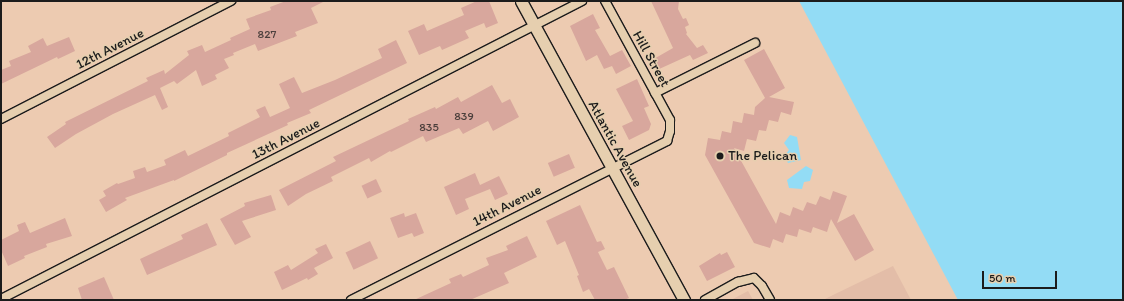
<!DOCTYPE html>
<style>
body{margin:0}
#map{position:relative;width:1124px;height:301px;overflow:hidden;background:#edcbb1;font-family:Itim,sans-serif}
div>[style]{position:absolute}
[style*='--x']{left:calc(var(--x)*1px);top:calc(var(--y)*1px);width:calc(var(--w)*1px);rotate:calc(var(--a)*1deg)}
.built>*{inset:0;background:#e3bda8}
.water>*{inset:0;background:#93dcf5}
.building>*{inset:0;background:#d8a79d;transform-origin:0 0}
.roads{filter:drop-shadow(1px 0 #1c1c1c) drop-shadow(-1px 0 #1c1c1c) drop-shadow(0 1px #1c1c1c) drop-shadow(0 -1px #1c1c1c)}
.street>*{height:8px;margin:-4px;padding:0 4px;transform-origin:4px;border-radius:4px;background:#e6cfaf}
.secondary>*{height:11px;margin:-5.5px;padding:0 5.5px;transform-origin:5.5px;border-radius:5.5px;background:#e6cfaf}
.dots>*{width:11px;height:11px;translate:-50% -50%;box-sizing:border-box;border:2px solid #e6cfaf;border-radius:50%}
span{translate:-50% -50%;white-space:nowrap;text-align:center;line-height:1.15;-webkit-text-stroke:3px #e6cfaf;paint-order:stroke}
.number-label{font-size:12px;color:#4b3f3c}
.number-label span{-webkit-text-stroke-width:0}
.street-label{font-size:14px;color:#1c1c1c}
.poi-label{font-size:14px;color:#1c1c1c}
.left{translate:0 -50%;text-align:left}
.frame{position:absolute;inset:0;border:2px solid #1c1c1c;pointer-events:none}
.scale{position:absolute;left:982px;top:271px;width:75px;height:18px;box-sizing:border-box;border:2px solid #1c1c1c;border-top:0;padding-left:5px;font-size:12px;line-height:14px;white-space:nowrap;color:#1c1c1c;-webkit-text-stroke:3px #e6cfaf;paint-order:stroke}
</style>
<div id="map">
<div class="built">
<i style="clip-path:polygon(893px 266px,911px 300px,823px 300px,833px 295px)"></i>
<i style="clip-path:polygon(748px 291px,753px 300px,731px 300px)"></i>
</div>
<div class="water">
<i style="clip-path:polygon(799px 1px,1123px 1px,1123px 300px,958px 300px)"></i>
<i style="clip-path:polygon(790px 135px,797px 137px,801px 160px,788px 163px,784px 156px,789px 150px,784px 143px)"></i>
<i style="clip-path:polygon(806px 166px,813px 170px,810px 181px,804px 182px,802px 189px,789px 188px,787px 180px)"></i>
</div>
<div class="building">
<i style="clip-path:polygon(286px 1px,325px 1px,311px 8px,318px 23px,295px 32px,297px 36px,258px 51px,255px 44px,233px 53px,234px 55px,224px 59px,229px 68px,215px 75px,217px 79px,202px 86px,196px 70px,177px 84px,174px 81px,160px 88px,168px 107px,162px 110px,155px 95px,113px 114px,76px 134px,55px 148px,47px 137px,66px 124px,65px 122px,148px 81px,146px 78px,164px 70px,165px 74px,189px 55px,187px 51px,202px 45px,205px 52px,231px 40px,230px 38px,250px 29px,246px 19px,271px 10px,270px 7px)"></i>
<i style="clip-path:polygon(477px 1px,489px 1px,498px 23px,486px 28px,484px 23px,465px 31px,469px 38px,442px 50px,440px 46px,419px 55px,408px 31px,424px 24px,427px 31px,464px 15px,461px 8px)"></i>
<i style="clip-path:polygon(651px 1px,679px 1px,678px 9px,683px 19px,686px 18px,689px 25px,685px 27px,687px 33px,686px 34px,697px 48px,703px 45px,708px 53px,693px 60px,690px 55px,657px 70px,652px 60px,673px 48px)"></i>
<i style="clip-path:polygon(593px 14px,600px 28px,595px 30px,610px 56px,622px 50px,631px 66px,616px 74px,612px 66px,604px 69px,597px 55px,586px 61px,570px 26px)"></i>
<i style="clip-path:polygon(69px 37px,75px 51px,58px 59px,57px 57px,1px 84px,1px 70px,11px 66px,9px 61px,31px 52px,28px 46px,43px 38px,47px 46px)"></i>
<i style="clip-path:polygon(396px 40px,407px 63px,309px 110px,311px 113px,287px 123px,288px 125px,227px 153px,227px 155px,174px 181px,174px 180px,125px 198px,127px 200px,106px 212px,99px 200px,106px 196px,103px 191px,117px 183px,118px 184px,135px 178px,133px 171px,145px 167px,147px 172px,166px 165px,164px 160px,185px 150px,188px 156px,229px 136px,228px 133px,260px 117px,256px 110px,265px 106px,270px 117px,290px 108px,279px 84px,294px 77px,302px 93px,335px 80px,382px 58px,378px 49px)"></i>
<i style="clip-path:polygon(764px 49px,785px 88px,769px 97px,794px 102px,791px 115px,781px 112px,778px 122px,769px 120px,766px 131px,759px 130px,756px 141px,747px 139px,744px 151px,734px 148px,776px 224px,780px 212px,790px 216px,793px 207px,803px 211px,807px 202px,816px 205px,820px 196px,830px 200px,833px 191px,847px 196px,837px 223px,854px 214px,874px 250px,855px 261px,831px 219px,827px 232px,813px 227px,811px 233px,799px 229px,797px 237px,786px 234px,783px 243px,773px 239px,770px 248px,754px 243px,705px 155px,708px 138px,720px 140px,722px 131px,731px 133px,733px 121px,742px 123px,744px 113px,754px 115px,755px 107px,765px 98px,744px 60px)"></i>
<i style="clip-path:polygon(637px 79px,649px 106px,644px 108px,651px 124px,649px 130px,629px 140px,622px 126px,633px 121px,616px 89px)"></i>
<i style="clip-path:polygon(492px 85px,502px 103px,510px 99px,519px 117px,493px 131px,488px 121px,463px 134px,459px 128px,426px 142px,423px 136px,391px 152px,390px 151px,371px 162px,369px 158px,331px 177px,333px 181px,306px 194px,288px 206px,279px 190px,336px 161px,333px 157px,409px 121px,408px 119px,435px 107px,436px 109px,458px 97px,461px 102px)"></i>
<i style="left:569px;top:154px;width:15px;height:23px;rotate:67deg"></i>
<i style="clip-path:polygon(475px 173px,480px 185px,499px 176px,508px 194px,495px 200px,490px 189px,465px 199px,469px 209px,456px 215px,444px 187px)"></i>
<i style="left:376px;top:179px;width:14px;height:16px;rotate:65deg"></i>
<i style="clip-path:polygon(271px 195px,276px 210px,242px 221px,251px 237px,235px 245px,220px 219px,245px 206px,244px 203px)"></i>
<i style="clip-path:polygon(580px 205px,597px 242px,601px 241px,605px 249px,598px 252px,607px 270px,614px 267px,629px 298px,624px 300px,595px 300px,589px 289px,583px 292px,577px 276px,579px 275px,565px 241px,557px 245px,546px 221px)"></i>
<i style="clip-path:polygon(404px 213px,405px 217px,416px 213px,424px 233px,414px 237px,412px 233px,398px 238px,390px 218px)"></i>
<i style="clip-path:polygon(65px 218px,72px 236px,46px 244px,47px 247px,24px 256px,25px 258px,8px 266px,1px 250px,1px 240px,19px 231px,17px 225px,25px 222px,30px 233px)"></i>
<i style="clip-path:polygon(207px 223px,217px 245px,147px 275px,140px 259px,183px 239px,181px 235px)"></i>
<i style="clip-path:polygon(527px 236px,537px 257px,504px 273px,509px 283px,470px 300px,414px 300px,451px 283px,449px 279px,461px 274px,463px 277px,489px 265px,486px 258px,508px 250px,506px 246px)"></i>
<i style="left:370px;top:241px;width:19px;height:27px;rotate:65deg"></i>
<i style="clip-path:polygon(326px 244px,333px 258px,314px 268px,318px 274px,308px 280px,307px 278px,282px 290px,274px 272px,288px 265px,291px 270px,318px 253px,315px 249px)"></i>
<i style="clip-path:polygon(727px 252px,735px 267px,707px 281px,699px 266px,720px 253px,721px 255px)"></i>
<i style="clip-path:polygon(104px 277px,114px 300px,82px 300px,78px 288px)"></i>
</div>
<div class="roads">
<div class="street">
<i style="--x:655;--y:93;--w:112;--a:-26.6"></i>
<i style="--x:1;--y:119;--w:259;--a:-27.2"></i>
<i style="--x:1;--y:299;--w:653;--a:-27.15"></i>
<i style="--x:351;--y:300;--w:354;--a:-26.7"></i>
<i style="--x:667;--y:141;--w:10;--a:-73"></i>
<i style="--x:670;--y:131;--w:11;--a:-90"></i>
<i style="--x:670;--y:120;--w:136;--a:-118.6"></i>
<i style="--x:705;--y:300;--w:38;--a:-29"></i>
<i style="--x:738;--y:282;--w:16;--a:-14"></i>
<i style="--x:754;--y:278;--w:11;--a:45"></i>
<i style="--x:762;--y:286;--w:16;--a:60"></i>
</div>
<div class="secondary">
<i style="--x:521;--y:1;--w:341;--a:61.4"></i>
</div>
</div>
<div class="dots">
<i style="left:720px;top:156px;background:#1c1c1c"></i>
</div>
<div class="number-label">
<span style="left:267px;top:35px">827</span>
<span style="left:464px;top:117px">839</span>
<span style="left:429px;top:128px">835</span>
</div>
<div class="street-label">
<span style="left:110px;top:49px;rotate:-27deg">12th Avenue</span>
<span style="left:651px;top:59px;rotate:61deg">Hill Street</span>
<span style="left:286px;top:139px;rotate:-27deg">13th Avenue</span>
<span style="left:615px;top:144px;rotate:61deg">Atlantic Avenue</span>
<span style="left:507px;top:206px;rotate:-27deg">14th Avenue</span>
</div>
<div class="poi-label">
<span class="left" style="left:728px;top:156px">The Pelican</span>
</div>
<div class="frame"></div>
<div class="scale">50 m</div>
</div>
